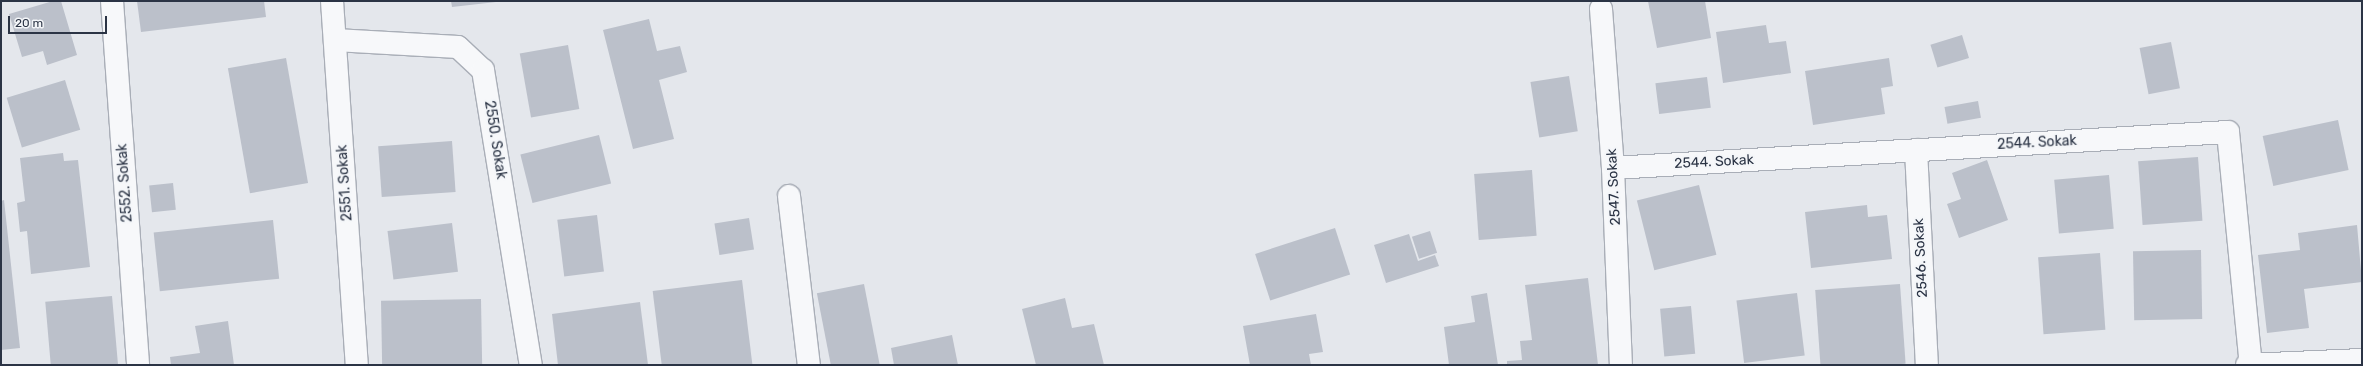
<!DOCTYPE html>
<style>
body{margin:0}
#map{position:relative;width:2363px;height:366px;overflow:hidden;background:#e4e7ec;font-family:Rubik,sans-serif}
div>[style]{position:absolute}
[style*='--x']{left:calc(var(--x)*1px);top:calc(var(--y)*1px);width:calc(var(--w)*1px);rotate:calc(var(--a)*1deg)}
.building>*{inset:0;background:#bbc0ca;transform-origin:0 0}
.roads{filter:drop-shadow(1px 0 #a9aeb7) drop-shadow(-1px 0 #a9aeb7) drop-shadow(0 1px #a9aeb7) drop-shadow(0 -1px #a9aeb7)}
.street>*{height:22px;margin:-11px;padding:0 11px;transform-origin:11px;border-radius:11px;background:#f7f8fa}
span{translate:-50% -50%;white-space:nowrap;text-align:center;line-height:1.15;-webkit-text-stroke:4px #f4f6f9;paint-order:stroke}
.street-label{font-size:14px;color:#2b3445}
.frame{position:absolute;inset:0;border:2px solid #2b3445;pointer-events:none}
.scale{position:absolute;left:8px;top:16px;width:99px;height:18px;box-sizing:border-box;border:2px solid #2b3445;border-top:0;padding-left:5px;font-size:12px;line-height:14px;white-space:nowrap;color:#2b3445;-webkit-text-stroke:3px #f4f6f9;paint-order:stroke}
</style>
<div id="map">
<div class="building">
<i style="clip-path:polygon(53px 1px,61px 1px,77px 55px,47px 65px,43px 51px,22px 57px,9px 14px)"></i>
<i style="clip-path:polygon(137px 1px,264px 1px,266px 17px,141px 32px)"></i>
<i style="clip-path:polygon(451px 1px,495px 1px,496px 2px,452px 7px)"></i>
<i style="clip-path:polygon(1648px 1px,1705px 1px,1711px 38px,1657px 48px)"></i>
<i style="clip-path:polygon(649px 19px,657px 51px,680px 46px,687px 72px,659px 80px,674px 139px,633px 149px,603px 30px)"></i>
<i style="clip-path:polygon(1766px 25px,1769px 43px,1786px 41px,1791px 73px,1723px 83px,1716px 32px)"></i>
<i style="left:1962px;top:35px;width:24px;height:33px;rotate:73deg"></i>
<i style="left:2171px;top:42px;width:47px;height:32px;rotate:79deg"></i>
<i style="left:568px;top:45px;width:65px;height:49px;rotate:80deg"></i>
<i style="left:286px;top:58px;width:127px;height:59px;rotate:80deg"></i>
<i style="clip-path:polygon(1889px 58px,1893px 86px,1881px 88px,1885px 114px,1813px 125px,1805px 71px)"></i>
<i style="left:1569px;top:76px;width:56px;height:39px;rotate:81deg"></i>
<i style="left:1707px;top:77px;width:31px;height:52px;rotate:83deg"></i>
<i style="left:65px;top:80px;width:52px;height:61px;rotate:73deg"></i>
<i style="left:1978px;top:101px;width:17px;height:34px;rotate:80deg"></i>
<i style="left:2338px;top:120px;width:51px;height:77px;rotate:78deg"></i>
<i style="left:599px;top:135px;width:50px;height:81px;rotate:76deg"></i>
<i style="left:452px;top:141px;width:51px;height:74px;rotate:86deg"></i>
<i style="clip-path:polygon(63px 153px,64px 161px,78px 160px,90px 267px,31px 274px,27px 231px,20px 232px,17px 203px,25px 201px,20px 158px)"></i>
<i style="left:2198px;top:157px;width:64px;height:60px;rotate:86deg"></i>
<i style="clip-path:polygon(1987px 160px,2008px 220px,1959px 238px,1947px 204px,1961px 199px,1952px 173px)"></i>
<i style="left:1532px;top:170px;width:66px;height:58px;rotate:86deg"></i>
<i style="left:2109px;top:175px;width:54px;height:55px;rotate:85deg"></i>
<i style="left:173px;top:183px;width:27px;height:24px;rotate:84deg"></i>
<i style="left:1699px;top:185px;width:72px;height:64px;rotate:76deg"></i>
<i style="clip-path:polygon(4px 200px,20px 348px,1px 350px,1px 201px)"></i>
<i style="clip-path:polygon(1867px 205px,1868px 217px,1887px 215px,1892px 259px,1811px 268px,1805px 212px)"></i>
<i style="left:597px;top:215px;width:57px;height:40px;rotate:83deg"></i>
<i style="left:749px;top:218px;width:32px;height:35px;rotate:81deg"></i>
<i style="left:273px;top:220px;width:59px;height:120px;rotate:84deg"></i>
<i style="left:452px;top:223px;width:49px;height:65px;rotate:83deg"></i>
<i style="clip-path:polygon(2357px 225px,2362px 282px,2304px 289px,2309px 328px,2267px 333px,2258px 255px,2300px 250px,2298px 233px)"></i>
<i style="left:1335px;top:228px;width:49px;height:84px;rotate:72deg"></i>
<i style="left:1430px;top:231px;width:23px;height:19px;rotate:72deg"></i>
<i style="clip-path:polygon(1409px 234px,1418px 261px,1435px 255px,1439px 266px,1386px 283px,1374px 245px)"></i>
<i style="left:2201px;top:250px;width:69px;height:68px;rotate:89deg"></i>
<i style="left:2100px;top:253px;width:77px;height:62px;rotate:86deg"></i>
<i style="clip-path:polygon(1588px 278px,1598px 365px,1507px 365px,1507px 361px,1522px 360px,1520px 341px,1532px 340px,1525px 285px)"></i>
<i style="left:742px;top:280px;width:86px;height:90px;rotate:83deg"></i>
<i style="left:864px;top:284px;width:83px;height:48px;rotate:79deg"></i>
<i style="left:1900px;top:284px;width:80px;height:85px;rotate:86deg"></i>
<i style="clip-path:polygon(1487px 293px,1498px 365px,1449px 365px,1444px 327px,1475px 322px,1471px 296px)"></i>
<i style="left:1797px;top:293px;width:63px;height:61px;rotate:83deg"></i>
<i style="left:112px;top:296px;width:69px;height:67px;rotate:85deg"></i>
<i style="clip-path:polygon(1065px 298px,1072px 328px,1094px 324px,1104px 365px,1036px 365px,1022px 309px)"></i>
<i style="left:481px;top:299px;width:65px;height:100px;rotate:89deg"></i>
<i style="clip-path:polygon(640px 302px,648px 365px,558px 365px,552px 314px)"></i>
<i style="left:1691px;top:306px;width:48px;height:31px;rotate:85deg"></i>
<i style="clip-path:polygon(1316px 314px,1323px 352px,1309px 354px,1311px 365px,1250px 365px,1243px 326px)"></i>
<i style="clip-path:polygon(228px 321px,234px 365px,171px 365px,170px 357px,200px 353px,195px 326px)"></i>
<i style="clip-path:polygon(952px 335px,958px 365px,894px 365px,891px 348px)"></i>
</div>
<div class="roads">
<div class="street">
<i style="--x:112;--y:1;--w:365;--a:85.9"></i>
<i style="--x:332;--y:1;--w:365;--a:86.1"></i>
<i style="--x:1601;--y:9;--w:159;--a:85.7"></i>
<i style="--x:1613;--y:168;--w:197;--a:87.7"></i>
<i style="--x:335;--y:40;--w:123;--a:3.3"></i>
<i style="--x:458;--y:47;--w:34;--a:43"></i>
<i style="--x:483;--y:70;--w:299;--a:80.8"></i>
<i style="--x:1916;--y:150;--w:215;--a:87.1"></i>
<i style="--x:1613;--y:168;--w:616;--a:-3.35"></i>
<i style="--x:2228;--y:132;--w:234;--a:84.4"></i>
<i style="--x:789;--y:196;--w:170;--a:83.3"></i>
<i style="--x:2247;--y:365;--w:115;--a:-2.5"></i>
</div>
</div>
<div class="street-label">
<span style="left:495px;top:140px;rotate:81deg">2550. Sokak</span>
<span style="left:2037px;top:143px;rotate:-3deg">2544. Sokak</span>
<span style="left:1714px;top:162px;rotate:-3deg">2544. Sokak</span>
<span style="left:125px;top:183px;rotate:-94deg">2552. Sokak</span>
<span style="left:345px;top:183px;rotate:-94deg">2551. Sokak</span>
<span style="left:1614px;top:187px;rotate:-93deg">2547. Sokak</span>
<span style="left:1921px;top:258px;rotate:-93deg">2546. Sokak</span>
</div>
<div class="frame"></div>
<div class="scale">20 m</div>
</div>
